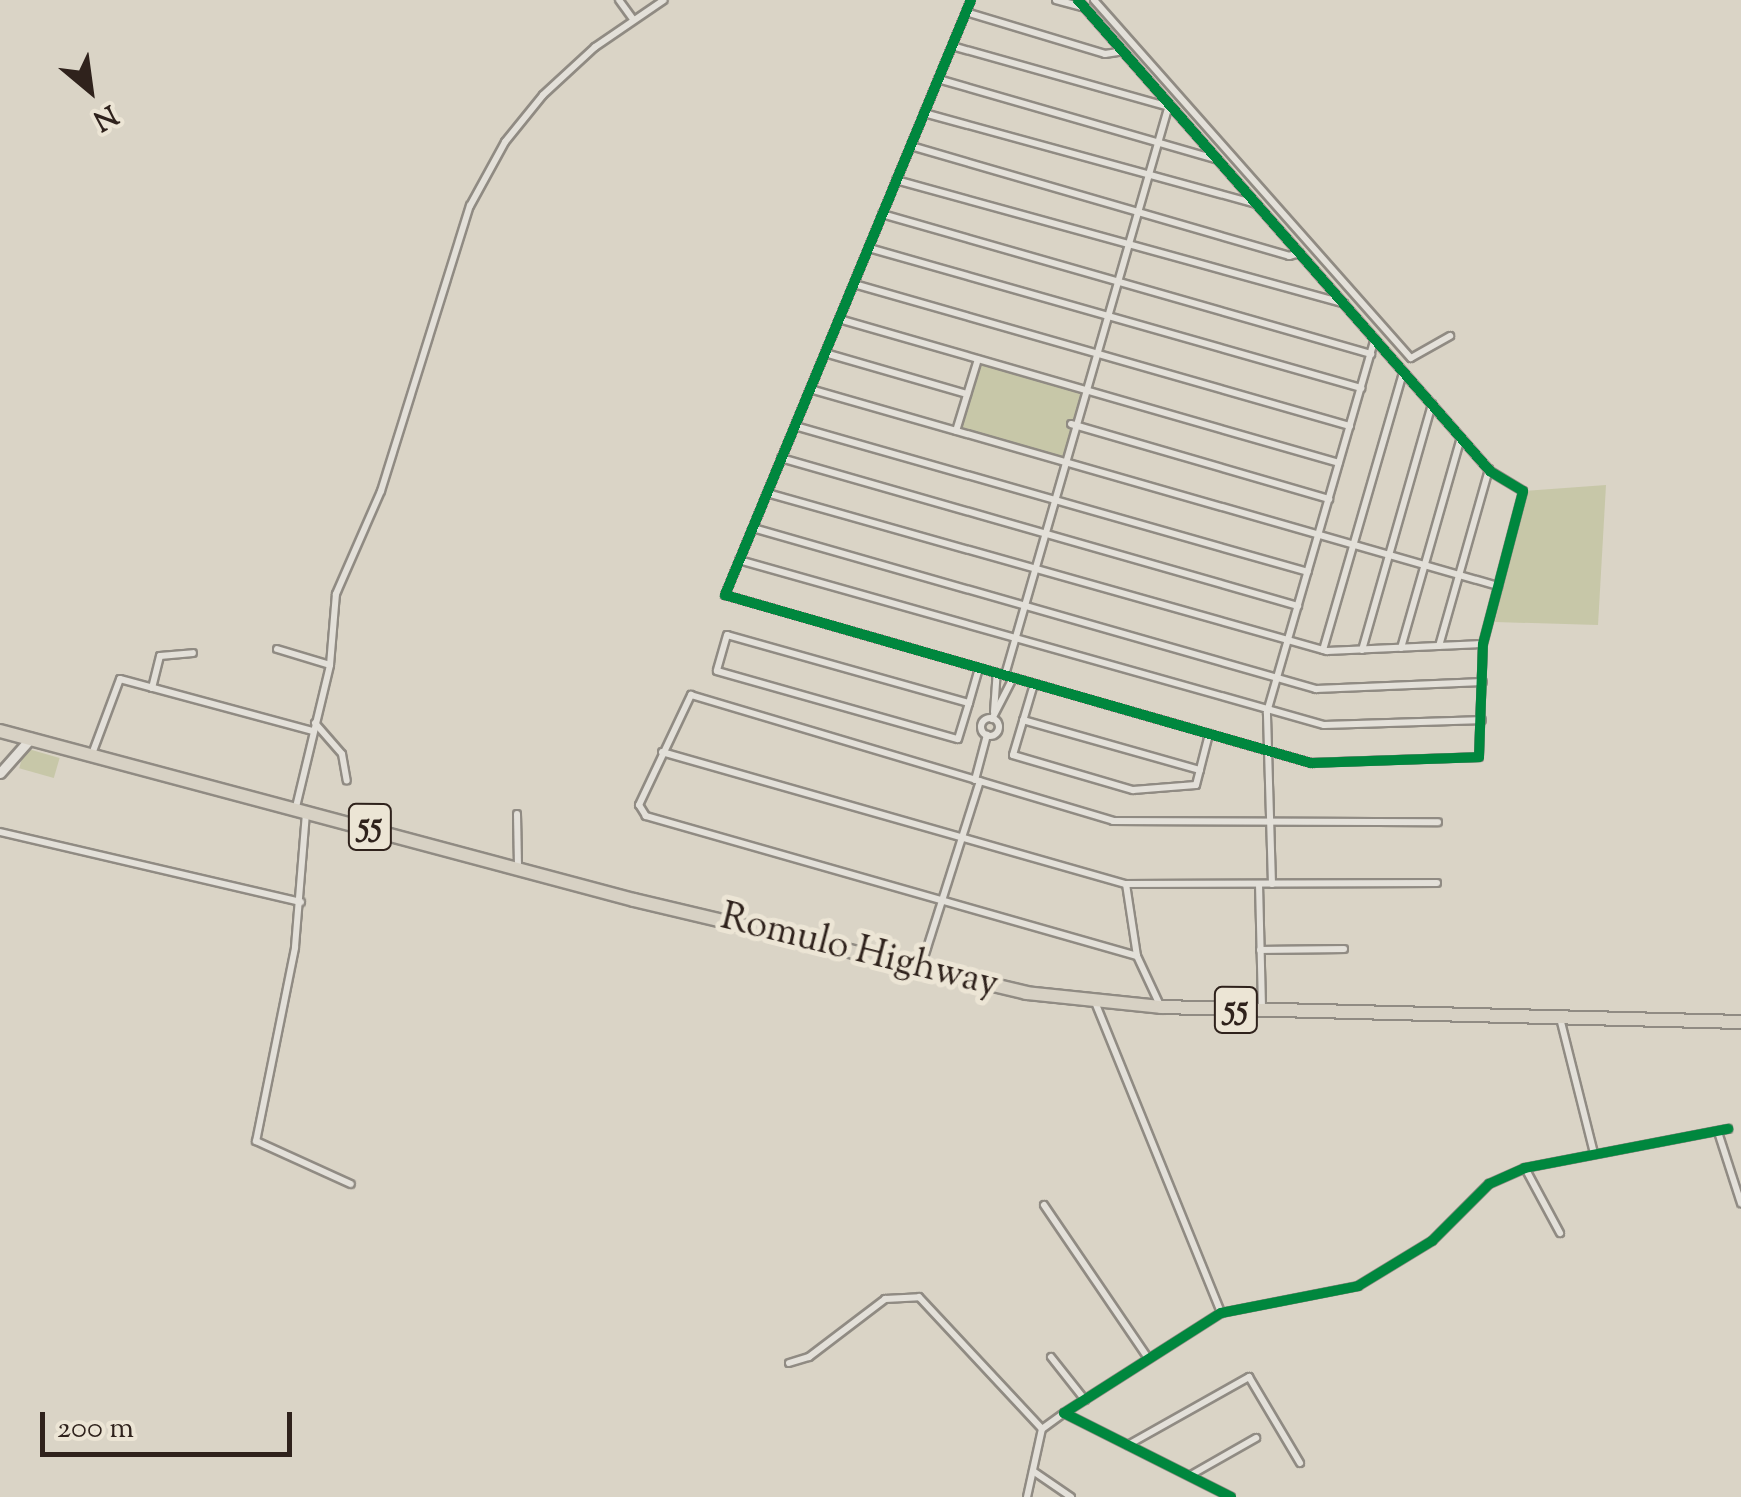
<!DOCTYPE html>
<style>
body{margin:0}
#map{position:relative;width:1741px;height:1497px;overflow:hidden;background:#dad4c6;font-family:"Sorts Mill Goudy",serif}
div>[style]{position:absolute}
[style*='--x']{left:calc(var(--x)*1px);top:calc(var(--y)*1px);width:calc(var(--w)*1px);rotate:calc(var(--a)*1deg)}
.green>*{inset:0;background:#c7c7a8;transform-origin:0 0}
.roads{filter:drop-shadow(2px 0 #908b83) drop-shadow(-2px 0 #908b83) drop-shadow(0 2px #908b83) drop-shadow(0 -2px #908b83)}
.street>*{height:6px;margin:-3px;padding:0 3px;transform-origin:3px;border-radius:3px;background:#e3e0d9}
.street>.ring{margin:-3px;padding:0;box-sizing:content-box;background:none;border:6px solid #e3e0d9;border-radius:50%}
.secondary>*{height:9px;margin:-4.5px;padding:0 4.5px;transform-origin:4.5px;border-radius:4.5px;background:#e3e0d9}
.highway>*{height:12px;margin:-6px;padding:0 6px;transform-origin:6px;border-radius:6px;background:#d7d1c4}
.cycleway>*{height:10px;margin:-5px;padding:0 5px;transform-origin:5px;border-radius:5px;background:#00873e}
span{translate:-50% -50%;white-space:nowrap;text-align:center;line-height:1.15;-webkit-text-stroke:10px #ece5d5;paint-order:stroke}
.shield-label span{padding:2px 8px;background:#ece5d5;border:2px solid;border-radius:8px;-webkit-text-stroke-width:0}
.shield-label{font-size:35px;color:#2f221c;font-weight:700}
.street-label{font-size:38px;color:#2f221c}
.north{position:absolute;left:40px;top:40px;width:100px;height:100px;-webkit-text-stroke:8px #ece5d5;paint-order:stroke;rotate:151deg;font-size:28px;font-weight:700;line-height:40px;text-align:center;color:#2f221c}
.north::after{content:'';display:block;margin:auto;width:35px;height:45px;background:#2f221c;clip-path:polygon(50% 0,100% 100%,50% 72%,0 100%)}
.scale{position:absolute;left:40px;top:1412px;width:252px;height:45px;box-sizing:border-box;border:5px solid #2f221c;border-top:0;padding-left:12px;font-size:30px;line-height:35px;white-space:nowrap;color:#2f221c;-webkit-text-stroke:8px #ece5d5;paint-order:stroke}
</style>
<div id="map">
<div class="green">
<i style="left:980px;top:363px;width:106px;height:68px;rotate:16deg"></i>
<i style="clip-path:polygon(1606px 485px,1598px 625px,1495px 622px,1523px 491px)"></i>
<i style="left:25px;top:748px;width:36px;height:21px;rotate:16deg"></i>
</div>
<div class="roads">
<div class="street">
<i style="--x:619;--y:0;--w:24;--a:54"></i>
<i style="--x:971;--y:0;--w:644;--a:112.46"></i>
<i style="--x:725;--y:595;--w:610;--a:16"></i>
<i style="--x:1311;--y:763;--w:168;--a:-2"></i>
<i style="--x:1479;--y:757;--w:113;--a:-88"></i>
<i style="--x:1483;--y:644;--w:158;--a:-75.3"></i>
<i style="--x:1523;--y:491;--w:39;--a:-149"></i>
<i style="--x:1490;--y:471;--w:626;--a:-131.18"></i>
<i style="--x:1056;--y:0;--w:30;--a:15"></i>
<i style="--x:1094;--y:0;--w:478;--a:48.5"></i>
<i style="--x:1411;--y:358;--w:45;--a:-29.4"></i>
<i style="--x:966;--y:12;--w:145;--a:16.8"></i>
<i style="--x:1105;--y:54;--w:18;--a:-9"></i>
<i style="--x:952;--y:46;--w:229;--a:15.7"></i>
<i style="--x:938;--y:79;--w:289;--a:16.1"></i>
<i style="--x:924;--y:113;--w:345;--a:15.3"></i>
<i style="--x:911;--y:146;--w:394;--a:16.2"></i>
<i style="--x:1289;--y:256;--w:11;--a:-15"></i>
<i style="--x:896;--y:180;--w:465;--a:15.4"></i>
<i style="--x:882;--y:214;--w:509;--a:15.98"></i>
<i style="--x:869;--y:248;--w:512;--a:15.88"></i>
<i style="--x:854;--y:284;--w:516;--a:15.98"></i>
<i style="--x:839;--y:319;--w:520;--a:16.07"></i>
<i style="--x:825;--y:353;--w:148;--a:16.1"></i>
<i style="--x:810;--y:389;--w:716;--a:15.98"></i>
<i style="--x:1071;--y:424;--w:269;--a:16.2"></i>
<i style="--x:795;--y:426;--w:533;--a:15.89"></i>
<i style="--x:956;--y:431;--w:75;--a:-73"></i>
<i style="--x:781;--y:458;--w:538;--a:15.97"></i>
<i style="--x:767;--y:493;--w:582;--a:15.76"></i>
<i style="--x:1327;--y:651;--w:156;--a:-2.6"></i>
<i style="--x:753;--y:528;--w:586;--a:15.96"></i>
<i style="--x:1316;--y:689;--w:167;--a:-2.4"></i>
<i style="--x:739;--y:560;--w:608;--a:15.75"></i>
<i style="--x:1324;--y:725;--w:158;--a:-1.8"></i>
<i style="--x:1439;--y:646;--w:184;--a:-74.2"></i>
<i style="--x:1401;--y:648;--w:218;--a:-74.1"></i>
<i style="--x:277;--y:649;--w:55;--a:16.8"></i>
<i style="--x:1323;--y:650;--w:288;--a:-73.9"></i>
<i style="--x:1362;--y:650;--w:256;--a:-74.1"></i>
<i style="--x:1005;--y:675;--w:593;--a:-73.95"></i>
<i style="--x:1034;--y:684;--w:74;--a:106.5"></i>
<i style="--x:1013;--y:755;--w:125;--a:16.3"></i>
<i style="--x:1133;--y:790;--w:63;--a:-4.5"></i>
<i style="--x:1196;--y:785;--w:53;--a:-75.7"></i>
<i style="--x:152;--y:688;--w:33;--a:-76"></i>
<i style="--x:160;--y:656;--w:33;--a:-5"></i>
<i style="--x:969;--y:703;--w:251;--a:-164.3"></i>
<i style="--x:727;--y:635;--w:37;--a:106"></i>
<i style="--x:717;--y:671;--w:250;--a:15.8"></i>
<i style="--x:958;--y:739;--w:38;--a:-73"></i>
<i style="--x:969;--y:703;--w:36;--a:-74"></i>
<i style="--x:994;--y:712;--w:39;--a:-86"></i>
<i class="ring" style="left:981px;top:718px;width:12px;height:12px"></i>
<i style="--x:992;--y:719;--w:46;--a:-62.9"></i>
<i style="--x:1023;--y:720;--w:184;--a:15.8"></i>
<i style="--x:315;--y:723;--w:41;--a:48.9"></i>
<i style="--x:342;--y:754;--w:27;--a:80"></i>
<i style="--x:662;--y:752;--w:482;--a:15.9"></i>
<i style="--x:1126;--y:884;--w:311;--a:-0.2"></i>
<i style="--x:92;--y:754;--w:80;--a:-69.5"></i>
<i style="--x:120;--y:679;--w:200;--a:15.1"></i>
<i style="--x:975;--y:780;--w:47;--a:-75.1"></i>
<i style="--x:296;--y:807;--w:146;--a:-76.5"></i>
<i style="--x:330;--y:665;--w:71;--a:-85.2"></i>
<i style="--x:336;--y:594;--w:112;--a:-66.4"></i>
<i style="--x:381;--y:491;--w:299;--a:-72.7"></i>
<i style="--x:470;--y:206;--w:73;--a:-61.3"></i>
<i style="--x:505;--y:142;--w:60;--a:-51"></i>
<i style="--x:543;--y:95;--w:71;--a:-42.7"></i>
<i style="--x:595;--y:47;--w:83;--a:-34.3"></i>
<i style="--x:306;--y:813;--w:135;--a:94.7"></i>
<i style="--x:295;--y:948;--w:197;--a:101.4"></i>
<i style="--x:256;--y:1141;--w:104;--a:24.4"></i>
<i style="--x:517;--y:814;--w:51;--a:88.9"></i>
<i style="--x:0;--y:832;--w:309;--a:13.1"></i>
<i style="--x:1126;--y:884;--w:73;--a:81.3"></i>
<i style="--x:1137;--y:956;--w:511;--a:-164.09"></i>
<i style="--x:646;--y:816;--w:13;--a:-122"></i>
<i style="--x:639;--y:805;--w:122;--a:-64.7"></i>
<i style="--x:691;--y:695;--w:440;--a:16.6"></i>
<i style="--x:1113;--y:821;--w:325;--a:0.2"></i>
<i style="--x:1259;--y:884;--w:125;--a:88.6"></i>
<i style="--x:1272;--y:884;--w:172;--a:-91.7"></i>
<i style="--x:1267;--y:712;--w:388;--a:-73.9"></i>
<i style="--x:1260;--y:950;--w:84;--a:-0.7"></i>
<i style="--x:1137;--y:956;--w:54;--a:64.9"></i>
<i style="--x:920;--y:970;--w:198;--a:-72.4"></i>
<i style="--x:1095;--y:1002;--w:336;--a:67.9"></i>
<i style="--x:1560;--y:1018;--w:139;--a:75.9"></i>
<i style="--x:1718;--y:1132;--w:75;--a:72.1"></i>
<i style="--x:1525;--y:1168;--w:74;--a:61.7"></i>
<i style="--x:1044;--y:1205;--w:185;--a:55.8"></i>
<i style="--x:1051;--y:1357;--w:55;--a:51.7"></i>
<i style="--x:789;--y:1363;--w:21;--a:-17"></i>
<i style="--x:809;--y:1357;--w:96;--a:-37.3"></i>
<i style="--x:885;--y:1299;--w:34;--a:-3"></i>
<i style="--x:919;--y:1297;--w:180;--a:47"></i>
<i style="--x:1128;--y:1445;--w:139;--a:-29.3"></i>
<i style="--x:1249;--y:1377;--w:100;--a:59.3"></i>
<i style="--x:1033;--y:1471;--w:46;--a:34.4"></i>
<i style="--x:1191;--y:1475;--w:75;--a:-29.6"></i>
<i style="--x:1027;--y:1497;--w:70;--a:-77.6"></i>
<i style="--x:1042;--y:1429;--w:27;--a:-36"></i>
<i style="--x:1231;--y:1497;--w:187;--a:-153.3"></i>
<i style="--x:1064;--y:1413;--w:186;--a:-32.5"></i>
<i style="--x:1221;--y:1313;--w:140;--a:-11.1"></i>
<i style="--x:1358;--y:1286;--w:87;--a:-31.3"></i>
<i style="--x:1432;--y:1241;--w:81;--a:-45"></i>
<i style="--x:1489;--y:1184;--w:39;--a:-24"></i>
<i style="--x:1525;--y:1168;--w:207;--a:-10.9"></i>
</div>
<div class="secondary">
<i style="--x:0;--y:773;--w:47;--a:-48.5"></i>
</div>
<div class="highway">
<i style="--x:0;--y:731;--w:656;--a:14.93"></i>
<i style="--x:634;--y:900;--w:403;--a:13.3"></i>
<i style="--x:1026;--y:993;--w:136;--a:5.9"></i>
<i style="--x:1161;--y:1007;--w:580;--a:1.48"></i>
</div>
</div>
<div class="cycleway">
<i style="--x:971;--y:0;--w:644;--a:112.46"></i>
<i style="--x:725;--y:595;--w:610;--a:16"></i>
<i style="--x:1311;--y:763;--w:168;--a:-2"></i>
<i style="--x:1479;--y:757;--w:113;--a:-88"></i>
<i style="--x:1483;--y:644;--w:158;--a:-75.3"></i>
<i style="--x:1523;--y:491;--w:39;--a:-149"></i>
<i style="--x:1490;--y:471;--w:626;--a:-131.18"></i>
<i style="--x:1231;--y:1497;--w:187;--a:-153.3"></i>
<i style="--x:1064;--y:1413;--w:186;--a:-32.5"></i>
<i style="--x:1221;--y:1313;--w:140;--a:-11.1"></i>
<i style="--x:1358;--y:1286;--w:87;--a:-31.3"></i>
<i style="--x:1432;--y:1241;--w:81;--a:-45"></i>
<i style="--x:1489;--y:1184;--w:39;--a:-24"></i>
<i style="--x:1525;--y:1168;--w:207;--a:-10.9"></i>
</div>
<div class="shield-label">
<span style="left:370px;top:827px">55</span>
<span style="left:1236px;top:1010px">55</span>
</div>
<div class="street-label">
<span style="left:859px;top:953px;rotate:14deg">Romulo Highway</span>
</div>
<div class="north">N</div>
<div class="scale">200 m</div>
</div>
